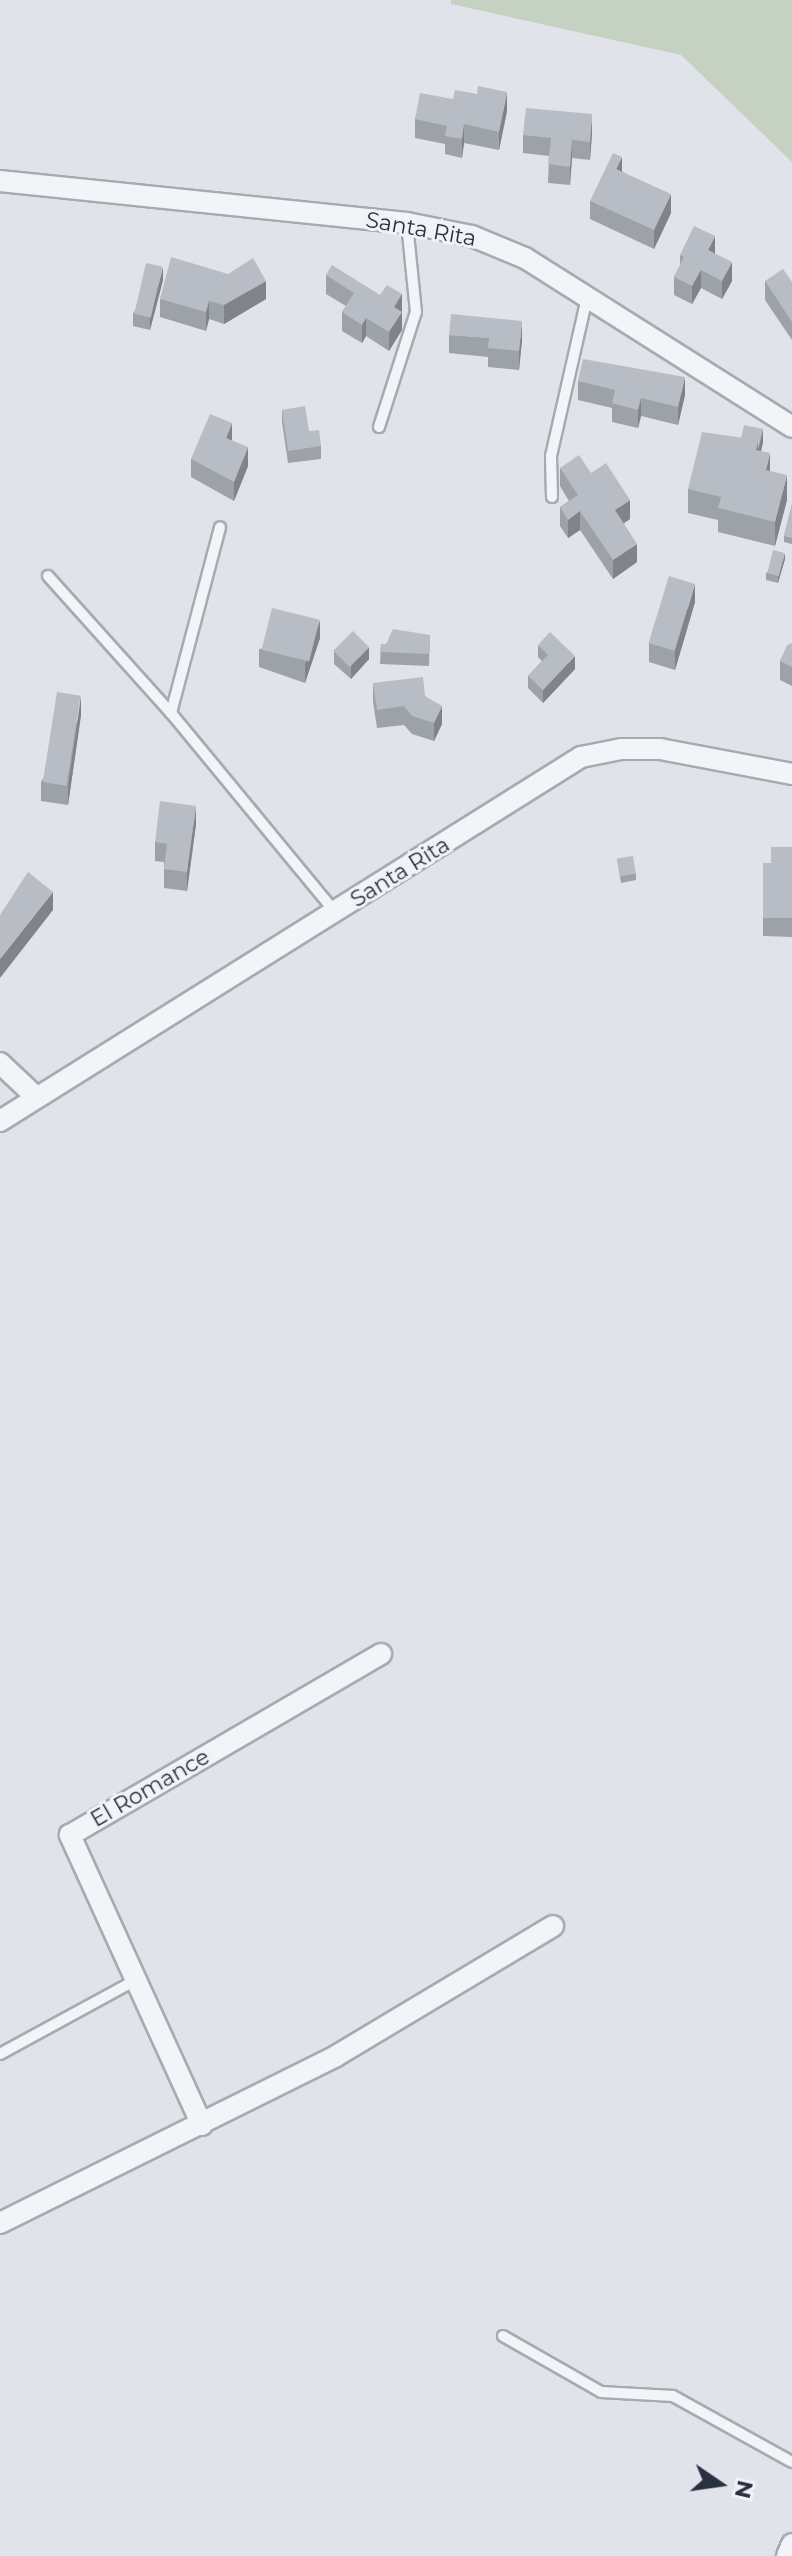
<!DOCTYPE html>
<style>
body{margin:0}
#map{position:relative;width:792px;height:2556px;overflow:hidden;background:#e0e3e9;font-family:Montserrat,sans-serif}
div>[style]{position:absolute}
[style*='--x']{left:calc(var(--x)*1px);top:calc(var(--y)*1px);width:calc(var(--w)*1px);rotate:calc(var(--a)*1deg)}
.green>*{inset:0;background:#c5d2c1}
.roads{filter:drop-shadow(2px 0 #a5aab3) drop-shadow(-2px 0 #a5aab3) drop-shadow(0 2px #a5aab3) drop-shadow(0 -2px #a5aab3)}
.lane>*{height:10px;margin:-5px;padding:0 5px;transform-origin:5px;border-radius:5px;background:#f3f4f7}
.street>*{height:20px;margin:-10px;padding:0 10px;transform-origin:10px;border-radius:10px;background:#f3f4f7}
.wall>*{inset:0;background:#9da2a9}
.shaded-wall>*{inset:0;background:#80848a}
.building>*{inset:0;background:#b7bcc5;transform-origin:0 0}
span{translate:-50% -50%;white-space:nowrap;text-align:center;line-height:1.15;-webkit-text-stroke:6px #f0f2f6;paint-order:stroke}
.street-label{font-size:22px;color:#293040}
.north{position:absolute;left:680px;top:2444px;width:80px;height:80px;-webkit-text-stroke:6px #f0f2f6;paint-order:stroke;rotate:103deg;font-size:22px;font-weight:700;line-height:32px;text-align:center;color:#293040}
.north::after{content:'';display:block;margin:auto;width:28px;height:36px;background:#293040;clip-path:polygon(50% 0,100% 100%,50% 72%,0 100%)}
</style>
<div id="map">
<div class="green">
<i style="clip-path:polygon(451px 0,792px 0,792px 162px,681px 55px,451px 4px)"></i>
</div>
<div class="roads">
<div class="lane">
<i style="--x:379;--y:427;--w:121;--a:-72.2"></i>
<i style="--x:416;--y:312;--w:89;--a:-95.8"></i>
<i style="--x:552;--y:497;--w:41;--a:-91.4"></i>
<i style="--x:551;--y:456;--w:162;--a:-77.2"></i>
<i style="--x:48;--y:576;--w:184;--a:48.1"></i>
<i style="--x:171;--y:713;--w:258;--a:50.5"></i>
<i style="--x:171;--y:713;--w:192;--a:-75.2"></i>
<i style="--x:0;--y:2054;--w:155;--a:-28.6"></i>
<i style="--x:503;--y:2336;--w:113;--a:29.7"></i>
<i style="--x:601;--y:2392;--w:72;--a:3.2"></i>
<i style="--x:673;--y:2396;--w:136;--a:29"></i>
</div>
<div class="street">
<i style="--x:0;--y:181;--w:409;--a:5.9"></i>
<i style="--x:407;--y:223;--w:66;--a:11.3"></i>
<i style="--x:472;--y:236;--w:57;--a:22.5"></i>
<i style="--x:525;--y:258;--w:316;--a:32.3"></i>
<i style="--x:0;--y:1063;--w:50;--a:43.4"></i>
<i style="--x:0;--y:1121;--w:686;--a:-32.07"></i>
<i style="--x:581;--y:757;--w:41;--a:-11.3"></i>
<i style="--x:621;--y:749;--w:39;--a:0"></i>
<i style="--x:660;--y:749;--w:134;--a:10.7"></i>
<i style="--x:202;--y:2125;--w:319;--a:-114.5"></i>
<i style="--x:70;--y:1835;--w:360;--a:-30.2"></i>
<i style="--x:0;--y:2223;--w:375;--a:-26.4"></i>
<i style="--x:336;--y:2056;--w:253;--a:-30.9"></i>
<i style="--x:787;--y:2556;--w:13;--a:-67"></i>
</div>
</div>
<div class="wall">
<i style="clip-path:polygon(507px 111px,499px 150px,464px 143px,462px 158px,445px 154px,445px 144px,415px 138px,415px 119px)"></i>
<i style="clip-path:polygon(592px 133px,590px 160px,572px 158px,570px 185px,548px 183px,549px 156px,523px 153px,523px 135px)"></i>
<i style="clip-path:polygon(622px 171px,671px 213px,654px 249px,590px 219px,590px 201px)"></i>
<i style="clip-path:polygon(715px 253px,732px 281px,722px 299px,701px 288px,692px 304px,674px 295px,674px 277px,680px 265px,680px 255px)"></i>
<i style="clip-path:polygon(228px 274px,266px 299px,224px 324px,209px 319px,206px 331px,160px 317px,160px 299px)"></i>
<i style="clip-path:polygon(326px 275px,380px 295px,402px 294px,402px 330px,389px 351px,366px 336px,362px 343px,342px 331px,342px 312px,346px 306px,326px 294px)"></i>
<i style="clip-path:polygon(163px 280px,150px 330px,133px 326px,133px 313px)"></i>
<i style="clip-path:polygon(765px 281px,792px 282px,792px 340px,765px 300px)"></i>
<i style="clip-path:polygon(449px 335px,522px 340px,519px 370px,488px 367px,488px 357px,449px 353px)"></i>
<i style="clip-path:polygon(578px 381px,685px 395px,678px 425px,641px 416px,638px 428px,612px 422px,612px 408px,578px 400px)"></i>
<i style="clip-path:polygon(282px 410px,309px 431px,321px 446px,321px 459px,288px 463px,282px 422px)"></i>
<i style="clip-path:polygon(741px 438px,763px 442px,761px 451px,770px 471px,787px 500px,775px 546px,718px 532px,718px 520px,688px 513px,688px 489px)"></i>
<i style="clip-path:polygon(232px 440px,248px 466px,234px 501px,191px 477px,191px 459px)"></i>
<i style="clip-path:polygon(560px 468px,591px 473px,630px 519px,624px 523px,637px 562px,613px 579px,580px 530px,568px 538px,560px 526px,560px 507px,569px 501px,560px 486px)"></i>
<i style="clip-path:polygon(792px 504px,792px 544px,784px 542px,784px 536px)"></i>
<i style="clip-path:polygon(785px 559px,778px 583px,766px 580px,766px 573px)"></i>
<i style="clip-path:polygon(695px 602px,675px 670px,649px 662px,649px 643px)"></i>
<i style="clip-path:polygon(430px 635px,429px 666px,380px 664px,381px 644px,386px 644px)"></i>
<i style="clip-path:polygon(320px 638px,305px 683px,259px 667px,259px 649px)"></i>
<i style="clip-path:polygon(792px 643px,792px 686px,780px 680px,780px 661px)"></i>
<i style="clip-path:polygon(538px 645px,575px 669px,543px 703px,528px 688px,528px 676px,542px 661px,538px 657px)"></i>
<i style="clip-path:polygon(334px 651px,369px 659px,351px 679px,334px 664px)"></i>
<i style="clip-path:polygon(373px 683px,425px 696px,442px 724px,434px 741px,412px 734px,404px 725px,377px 728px,373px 702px)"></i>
<i style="clip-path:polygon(81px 715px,68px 805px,41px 801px,41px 782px)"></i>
<i style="clip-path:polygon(196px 824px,187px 891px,164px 888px,164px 862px,155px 861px,155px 842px)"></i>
<i style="clip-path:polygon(792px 847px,792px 937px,763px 936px,763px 863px,771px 863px)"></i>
<i style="clip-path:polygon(617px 859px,636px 874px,636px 880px,621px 883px)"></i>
</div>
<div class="shaded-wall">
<i style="clip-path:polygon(507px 92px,507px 111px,499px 150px,499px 132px)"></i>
<i style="clip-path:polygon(592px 114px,592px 133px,590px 160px,590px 142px)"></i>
<i style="clip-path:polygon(464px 124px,464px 143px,462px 158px,462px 139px)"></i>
<i style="clip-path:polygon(572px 140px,572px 158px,570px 185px,570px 167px)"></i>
<i style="clip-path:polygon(622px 157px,622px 176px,616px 169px)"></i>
<i style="clip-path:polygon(671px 194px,671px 213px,654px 249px,654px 230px)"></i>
<i style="clip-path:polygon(715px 236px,715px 254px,708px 250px)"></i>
<i style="clip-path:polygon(732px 262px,732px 281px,722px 299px,722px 281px)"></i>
<i style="clip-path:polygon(163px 267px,163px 280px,150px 330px,150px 318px)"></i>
<i style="clip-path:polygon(701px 270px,701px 288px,692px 304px,692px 286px)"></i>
<i style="clip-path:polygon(266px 281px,266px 299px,224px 324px,224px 305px)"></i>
<i style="clip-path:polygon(402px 294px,402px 330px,389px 351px,389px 332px,394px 307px)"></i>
<i style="clip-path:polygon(209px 301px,209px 319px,206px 331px,206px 312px)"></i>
<i style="clip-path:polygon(366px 318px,366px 336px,362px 343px,362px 325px)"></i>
<i style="clip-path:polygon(522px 321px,522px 340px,519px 370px,519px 351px)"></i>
<i style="clip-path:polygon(685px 377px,685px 395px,678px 425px,678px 407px)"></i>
<i style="clip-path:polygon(641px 398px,641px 416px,638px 428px,638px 410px)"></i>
<i style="clip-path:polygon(232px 423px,232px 441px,226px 438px)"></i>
<i style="clip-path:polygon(763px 429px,763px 442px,756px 474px,756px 450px)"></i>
<i style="clip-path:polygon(248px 447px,248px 466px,234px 501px,234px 482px)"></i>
<i style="clip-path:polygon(770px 453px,770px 477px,766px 470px)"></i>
<i style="clip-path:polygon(787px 475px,787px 500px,775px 546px,775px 522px)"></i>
<i style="clip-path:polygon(630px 500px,630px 519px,615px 529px,615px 510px)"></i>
<i style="clip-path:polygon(580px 511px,580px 530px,568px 538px,568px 520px)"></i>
<i style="clip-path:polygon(637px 544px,637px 562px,613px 579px,613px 560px)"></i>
<i style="clip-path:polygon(785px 553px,785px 559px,778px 583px,778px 576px)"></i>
<i style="clip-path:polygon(695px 584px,695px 602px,675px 670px,675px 651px)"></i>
<i style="clip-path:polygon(320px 620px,320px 638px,305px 683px,305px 665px)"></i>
<i style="clip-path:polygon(369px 647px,369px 659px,351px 679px,351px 666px)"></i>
<i style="clip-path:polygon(575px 656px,575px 669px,543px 703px,543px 690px)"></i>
<i style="clip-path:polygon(81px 696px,81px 715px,68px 805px,68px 786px)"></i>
<i style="clip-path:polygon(442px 706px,442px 724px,434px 741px,434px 723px)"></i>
<i style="clip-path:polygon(196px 806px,196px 824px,187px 891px,187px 872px)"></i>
<i style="clip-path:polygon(53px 892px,53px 910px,0 978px,0 959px)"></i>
</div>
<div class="building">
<i style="clip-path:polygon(478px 86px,507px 92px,499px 132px,464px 124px,462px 139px,445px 136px,447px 126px,415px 119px,420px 93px,453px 99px,455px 90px,477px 94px)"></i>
<i style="clip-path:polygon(526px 108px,592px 114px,590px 142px,572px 140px,570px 167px,548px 164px,551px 138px,523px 135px)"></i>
<i style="clip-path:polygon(613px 153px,622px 157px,616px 169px,671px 194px,654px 230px,590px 201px)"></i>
<i style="clip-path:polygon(694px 226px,715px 236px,708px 250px,732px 262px,722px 281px,701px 270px,692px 286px,674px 277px,684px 257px,680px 255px)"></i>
<i style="clip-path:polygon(171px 257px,228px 274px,253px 258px,266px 281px,224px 305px,209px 301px,206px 312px,160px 299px)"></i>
<i style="left:146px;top:263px;width:17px;height:52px;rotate:13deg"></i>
<i style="clip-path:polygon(332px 265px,380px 295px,387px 285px,402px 294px,394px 307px,402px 312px,389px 332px,366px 318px,362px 325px,342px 312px,354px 293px,326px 275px)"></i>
<i style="clip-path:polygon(783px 269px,792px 282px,792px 322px,765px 281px)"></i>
<i style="clip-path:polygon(451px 314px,522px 321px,519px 351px,488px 348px,489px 338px,449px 335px)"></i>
<i style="clip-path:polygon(583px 359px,685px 377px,678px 407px,641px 398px,638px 410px,612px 403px,615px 390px,578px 381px)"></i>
<i style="clip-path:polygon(305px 406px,309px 431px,319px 430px,321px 446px,288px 451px,282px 410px)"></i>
<i style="clip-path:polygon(210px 414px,232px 423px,226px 438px,248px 447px,234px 482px,191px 459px)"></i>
<i style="clip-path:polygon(744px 425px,763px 429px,758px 450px,758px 440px,741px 438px)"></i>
<i style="clip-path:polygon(702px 432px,758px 440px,756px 450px,770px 453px,766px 470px,787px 475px,775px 522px,718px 508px,721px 497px,688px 489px)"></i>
<i style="clip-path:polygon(579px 455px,591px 473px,606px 463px,630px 500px,615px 510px,637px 544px,613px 560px,580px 511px,568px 520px,560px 507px,578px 495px,560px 468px)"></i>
<i style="clip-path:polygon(792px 504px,792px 538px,784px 536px)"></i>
<i style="left:773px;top:550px;width:12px;height:24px;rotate:14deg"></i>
<i style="left:669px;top:576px;width:27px;height:70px;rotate:17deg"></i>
<i style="left:272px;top:608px;width:49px;height:43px;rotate:14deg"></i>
<i style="clip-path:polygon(393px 629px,430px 635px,429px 654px,380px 652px,381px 644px,386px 644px)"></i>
<i style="left:353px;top:631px;width:23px;height:28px;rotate:45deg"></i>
<i style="clip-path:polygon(550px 632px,575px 656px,543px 690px,528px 676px,548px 655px,538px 645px)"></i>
<i style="clip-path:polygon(792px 643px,792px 667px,780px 661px,787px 645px)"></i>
<i style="clip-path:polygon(423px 677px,425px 696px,442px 706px,434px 723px,412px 716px,404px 706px,377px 710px,373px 683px)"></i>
<i style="left:57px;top:692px;width:24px;height:91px;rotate:9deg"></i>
<i style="clip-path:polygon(160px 801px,196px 806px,187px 872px,164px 869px,167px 844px,155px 842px)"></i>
<i style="clip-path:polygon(771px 847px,792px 847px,792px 918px,763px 918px,763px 863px,771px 863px)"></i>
<i style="left:633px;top:856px;width:18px;height:16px;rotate:81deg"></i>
<i style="clip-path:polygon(28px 872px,53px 892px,0 959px,0 915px)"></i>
</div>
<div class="street-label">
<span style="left:421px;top:229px;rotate:10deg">Santa Rita</span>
<span style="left:400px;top:872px;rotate:-32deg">Santa Rita</span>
<span style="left:150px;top:1788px;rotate:-30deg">El Romance</span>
</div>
<div class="north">N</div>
</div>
